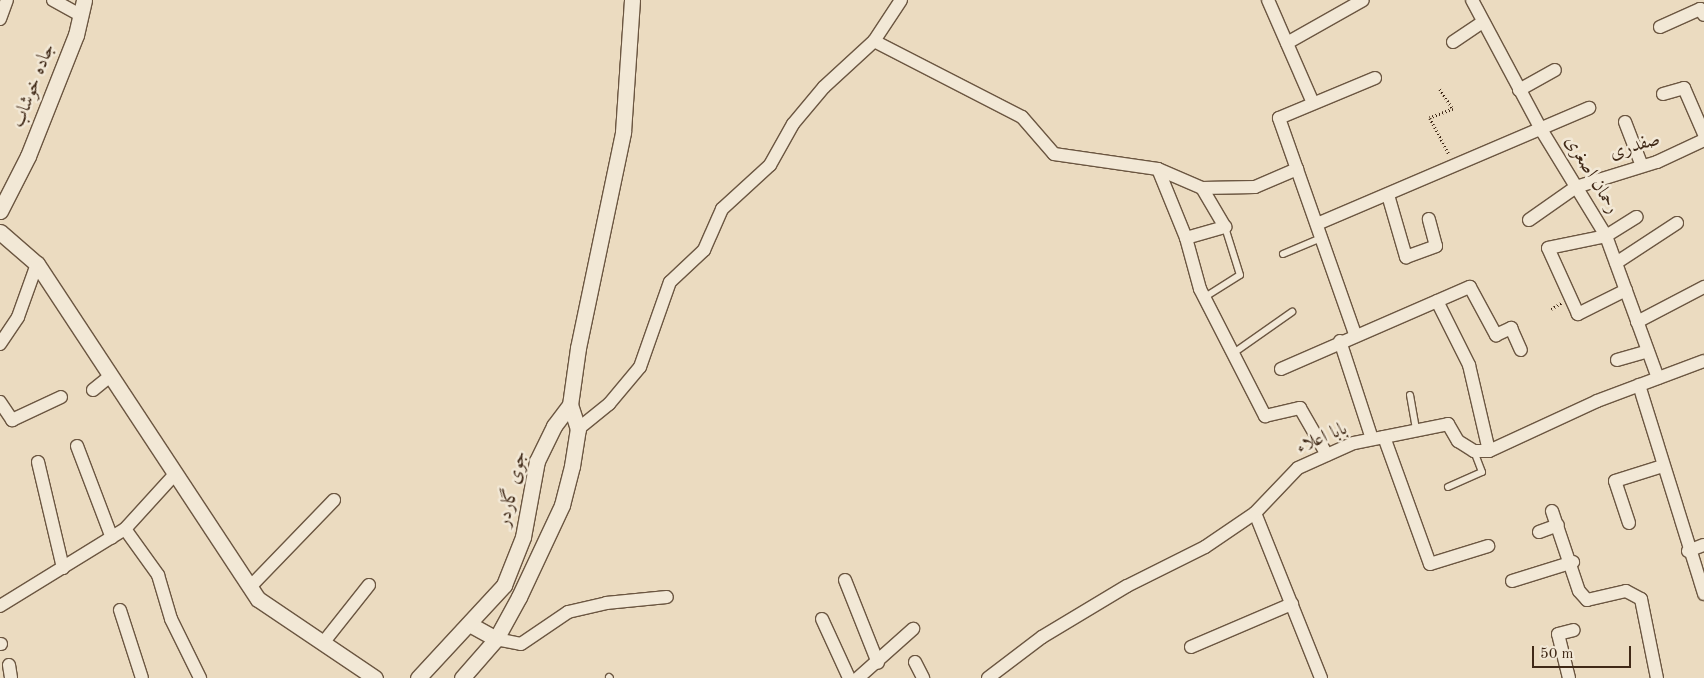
<!DOCTYPE html>
<meta charset="utf-8">
<style>
body{margin:0}
#map{position:relative;width:1704px;height:678px;overflow:hidden;background:#ebdbc0;font-family:"Old Standard TT",Amiri,serif}
div>[style]{position:absolute}
[style*='--x']{left:calc(var(--x)*1px);top:calc(var(--y)*1px);width:calc(var(--w)*1px);rotate:calc(var(--a)*1deg)}
.path>*{height:2.5px;margin-top:-1.25px;transform-origin:0;background:repeating-linear-gradient(90deg,#402917 0 1px,transparent 0 3.5px)}
.roads{filter:drop-shadow(1px 0 #6b5641) drop-shadow(-1px 0 #6b5641) drop-shadow(0 1px #6b5641) drop-shadow(0 -1px #6b5641)}
.service>*{height:6px;margin:-3px;padding:0 3px;transform-origin:3px;border-radius:3px;background:#f2e8d6}
.minor>*{height:12px;margin:-6px;padding:0 6px;transform-origin:6px;border-radius:6px;background:#f2e8d6}
.tertiary>*{height:15px;margin:-7.5px;padding:0 7.5px;transform-origin:7.5px;border-radius:7.5px;background:#f2e8d6}
span{translate:-50% -50%;white-space:nowrap;text-align:center;line-height:1.15;-webkit-text-stroke:5px #f2e8d6;paint-order:stroke}
.street-label{font-size:19px;color:#402917}
.scale{position:absolute;left:1532px;top:646px;width:99px;height:22px;box-sizing:border-box;border:2px solid #402917;border-top:0;padding-left:6px;font-size:15px;line-height:18px;white-space:nowrap;color:#402917;-webkit-text-stroke:4px #f2e8d6;paint-order:stroke}
</style>
<div id="map">
<div class="path">
<i style="--x:1440;--y:89;--w:24;--a:57"></i>
<i style="--x:1453;--y:109;--w:25;--a:159"></i>
<i style="--x:1430;--y:118;--w:41;--a:62.2"></i>
<i style="--x:1551;--y:309;--w:12;--a:-31"></i>
</div>
<div class="roads">
<div class="service">
<i style="--x:1283;--y:254;--w:41;--a:-22.8"></i>
<i style="--x:1205;--y:297;--w:41;--a:-32.2"></i>
<i style="--x:1240;--y:275;--w:50;--a:-107.4"></i>
<i style="--x:1235;--y:352;--w:70;--a:-35.1"></i>
<i style="--x:1410;--y:395;--w:36;--a:80"></i>
<i style="--x:1448;--y:487;--w:37;--a:-24"></i>
<i style="--x:1482;--y:472;--w:22;--a:-111"></i>
<i style="--x:609;--y:677;--w:1;--a:45"></i>
</div>
<div class="minor">
<i style="--x:53;--y:0;--w:31;--a:29"></i>
<i style="--x:1268;--y:0;--w:112;--a:66.4"></i>
<i style="--x:1472;--y:0;--w:149;--a:61.9"></i>
<i style="--x:1542;--y:131;--w:123;--a:58.6"></i>
<i style="--x:1606;--y:236;--w:151;--a:69.9"></i>
<i style="--x:0;--y:19;--w:20;--a:-70"></i>
<i style="--x:1660;--y:27;--w:44;--a:-24.2"></i>
<i style="--x:1700;--y:9;--w:7;--a:56"></i>
<i style="--x:874;--y:41;--w:166;--a:27.2"></i>
<i style="--x:1022;--y:117;--w:49;--a:49.1"></i>
<i style="--x:1054;--y:154;--w:105;--a:8.2"></i>
<i style="--x:1158;--y:169;--w:48;--a:23.4"></i>
<i style="--x:1202;--y:188;--w:53;--a:-1.1"></i>
<i style="--x:1255;--y:187;--w:46;--a:-23.2"></i>
<i style="--x:1453;--y:42;--w:36;--a:-34"></i>
<i style="--x:1287;--y:43;--w:87;--a:-29.5"></i>
<i style="--x:1519;--y:90;--w:41;--a:-29.1"></i>
<i style="--x:1663;--y:94;--w:22;--a:-16"></i>
<i style="--x:1684;--y:88;--w:50;--a:66.5"></i>
<i style="--x:1625;--y:122;--w:47;--a:68.9"></i>
<i style="--x:1158;--y:169;--w:74;--a:67.9"></i>
<i style="--x:1186;--y:238;--w:53;--a:74.6"></i>
<i style="--x:1200;--y:289;--w:143;--a:62.9"></i>
<i style="--x:1265;--y:416;--w:36;--a:-13"></i>
<i style="--x:1300;--y:408;--w:54;--a:60.1"></i>
<i style="--x:1388;--y:195;--w:65;--a:73.8"></i>
<i style="--x:1406;--y:257;--w:32;--a:-20"></i>
<i style="--x:1436;--y:246;--w:28;--a:-105"></i>
<i style="--x:1529;--y:220;--w:57;--a:-35.1"></i>
<i style="--x:1576;--y:187;--w:85;--a:-17.2"></i>
<i style="--x:1657;--y:162;--w:52;--a:-25.1"></i>
<i style="--x:1317;--y:224;--w:296;--a:-23.1"></i>
<i style="--x:1186;--y:238;--w:41;--a:-15.8"></i>
<i style="--x:1225;--y:227;--w:45;--a:-120.5"></i>
<i style="--x:1616;--y:263;--w:73;--a:-33.3"></i>
<i style="--x:1626;--y:290;--w:54;--a:153.4"></i>
<i style="--x:1578;--y:314;--w:72;--a:-114.4"></i>
<i style="--x:1548;--y:248;--w:59;--a:-11.7"></i>
<i style="--x:1606;--y:236;--w:36;--a:-32"></i>
<i style="--x:1437;--y:301;--w:72;--a:63.4"></i>
<i style="--x:1469;--y:365;--w:88;--a:76.9"></i>
<i style="--x:1637;--y:322;--w:76;--a:-27.6"></i>
<i style="--x:1355;--y:334;--w:229;--a:-109.4"></i>
<i style="--x:1279;--y:118;--w:104;--a:-22.6"></i>
<i style="--x:1340;--y:341;--w:103;--a:71.9"></i>
<i style="--x:0;--y:344;--w:32;--a:-56"></i>
<i style="--x:18;--y:317;--w:56;--a:-70.3"></i>
<i style="--x:1617;--y:360;--w:32;--a:-16"></i>
<i style="--x:1281;--y:369;--w:206;--a:-23.5"></i>
<i style="--x:1470;--y:287;--w:55;--a:61.6"></i>
<i style="--x:1496;--y:335;--w:17;--a:-25"></i>
<i style="--x:1511;--y:328;--w:24;--a:66"></i>
<i style="--x:1639;--y:385;--w:219;--a:72.7"></i>
<i style="--x:93;--y:390;--w:22;--a:-39"></i>
<i style="--x:0;--y:402;--w:22;--a:56"></i>
<i style="--x:12;--y:420;--w:54;--a:-25.1"></i>
<i style="--x:578;--y:429;--w:40;--a:-39"></i>
<i style="--x:609;--y:404;--w:48;--a:-50"></i>
<i style="--x:640;--y:367;--w:90;--a:-70.6"></i>
<i style="--x:670;--y:282;--w:47;--a:-43.3"></i>
<i style="--x:704;--y:250;--w:45;--a:-66.3"></i>
<i style="--x:722;--y:209;--w:65;--a:-42.5"></i>
<i style="--x:770;--y:165;--w:47;--a:-60.7"></i>
<i style="--x:793;--y:124;--w:48;--a:-50"></i>
<i style="--x:824;--y:87;--w:68;--a:-42.6"></i>
<i style="--x:874;--y:41;--w:49;--a:-56.6"></i>
<i style="--x:1384;--y:437;--w:135;--a:70.1"></i>
<i style="--x:1430;--y:564;--w:61;--a:-17.2"></i>
<i style="--x:77;--y:446;--w:98;--a:69.2"></i>
<i style="--x:38;--y:462;--w:109;--a:76.7"></i>
<i style="--x:1552;--y:511;--w:84;--a:71.4"></i>
<i style="--x:1579;--y:591;--w:12;--a:48"></i>
<i style="--x:1587;--y:600;--w:40;--a:-13"></i>
<i style="--x:1626;--y:591;--w:17;--a:28"></i>
<i style="--x:1641;--y:599;--w:81;--a:78.6"></i>
<i style="--x:1255;--y:513;--w:178;--a:68.2"></i>
<i style="--x:1629;--y:523;--w:44;--a:-108.4"></i>
<i style="--x:1615;--y:481;--w:50;--a:-17.4"></i>
<i style="--x:125;--y:529;--w:57;--a:54.3"></i>
<i style="--x:158;--y:575;--w:46;--a:73.5"></i>
<i style="--x:171;--y:619;--w:66;--a:63.8"></i>
<i style="--x:1539;--y:532;--w:20;--a:-20"></i>
<i style="--x:1688;--y:551;--w:17;--a:-21"></i>
<i style="--x:845;--y:580;--w:89;--a:68.3"></i>
<i style="--x:1512;--y:581;--w:64;--a:-17.3"></i>
<i style="--x:250;--y:587;--w:121;--a:-46"></i>
<i style="--x:0;--y:606;--w:147;--a:-31.6"></i>
<i style="--x:125;--y:529;--w:74;--a:-47.7"></i>
<i style="--x:120;--y:610;--w:71;--a:72.1"></i>
<i style="--x:822;--y:619;--w:65;--a:65.4"></i>
<i style="--x:496;--y:639;--w:25;--a:11"></i>
<i style="--x:521;--y:644;--w:57;--a:-34.2"></i>
<i style="--x:568;--y:612;--w:39;--a:-13"></i>
<i style="--x:606;--y:603;--w:61;--a:-5.6"></i>
<i style="--x:323;--y:643;--w:74;--a:-51.6"></i>
<i style="--x:0;--y:644;--w:1;--a:0"></i>
<i style="--x:1191;--y:647;--w:110;--a:-23.1"></i>
<i style="--x:915;--y:662;--w:18;--a:63"></i>
<i style="--x:9;--y:665;--w:13;--a:81"></i>
<i style="--x:858;--y:678;--w:74;--a:-41.7"></i>
<i style="--x:988;--y:678;--w:68;--a:-37.2"></i>
<i style="--x:1042;--y:637;--w:99;--a:-31"></i>
<i style="--x:1127;--y:586;--w:87;--a:-26.6"></i>
<i style="--x:1205;--y:547;--w:60;--a:-34.2"></i>
<i style="--x:1255;--y:513;--w:62;--a:-46.3"></i>
<i style="--x:1298;--y:468;--w:61;--a:-24.1"></i>
<i style="--x:1354;--y:443;--w:96;--a:-11.4"></i>
<i style="--x:1448;--y:424;--w:20;--a:60"></i>
<i style="--x:1458;--y:441;--w:19;--a:32"></i>
<i style="--x:1474;--y:451;--w:15;--a:0"></i>
<i style="--x:1489;--y:451;--w:119;--a:-24.8"></i>
<i style="--x:1597;--y:401;--w:114;--a:-20.5"></i>
<i style="--x:1569;--y:678;--w:45;--a:-104"></i>
<i style="--x:1558;--y:634;--w:16;--a:-14"></i>
</div>
<div class="tertiary">
<i style="--x:0;--y:211;--w:62;--a:-63"></i>
<i style="--x:28;--y:156;--w:130;--a:-68.4"></i>
<i style="--x:76;--y:35;--w:36;--a:-77"></i>
<i style="--x:0;--y:232;--w:49;--a:40.9"></i>
<i style="--x:37;--y:264;--w:401;--a:56.6"></i>
<i style="--x:258;--y:599;--w:141;--a:34"></i>
<i style="--x:471;--y:625;--w:29;--a:29"></i>
<i style="--x:418;--y:678;--w:127;--a:-47.2"></i>
<i style="--x:504;--y:585;--w:52;--a:-68.4"></i>
<i style="--x:523;--y:537;--w:77;--a:-79.6"></i>
<i style="--x:537;--y:461;--w:39;--a:-64"></i>
<i style="--x:554;--y:426;--w:26;--a:-53"></i>
<i style="--x:462;--y:678;--w:52;--a:-48.9"></i>
<i style="--x:496;--y:639;--w:48;--a:-61.3"></i>
<i style="--x:519;--y:597;--w:102;--a:-64.9"></i>
<i style="--x:562;--y:505;--w:40;--a:-75.6"></i>
<i style="--x:572;--y:466;--w:37;--a:-81"></i>
<i style="--x:578;--y:429;--w:25;--a:-108"></i>
<i style="--x:570;--y:405;--w:58;--a:-82"></i>
<i style="--x:578;--y:348;--w:221;--a:-78.2"></i>
<i style="--x:623;--y:132;--w:132;--a:-86.1"></i>
</div>
</div>
<div class="street-label">
<span style="left:34px;top:86px;rotate:-69deg">جاده خوشاب</span>
<span style="left:1635px;top:147px;rotate:-17deg">صفدری</span>
<span style="left:1591px;top:175px;rotate:59deg">رحمان اصغری</span>
<span style="left:1322px;top:439px;rotate:-23deg">بابا اعلاء</span>
<span style="left:513px;top:489px;rotate:-77deg">جوی گاردر</span>
</div>
<div class="scale">50 m</div>
</div>
